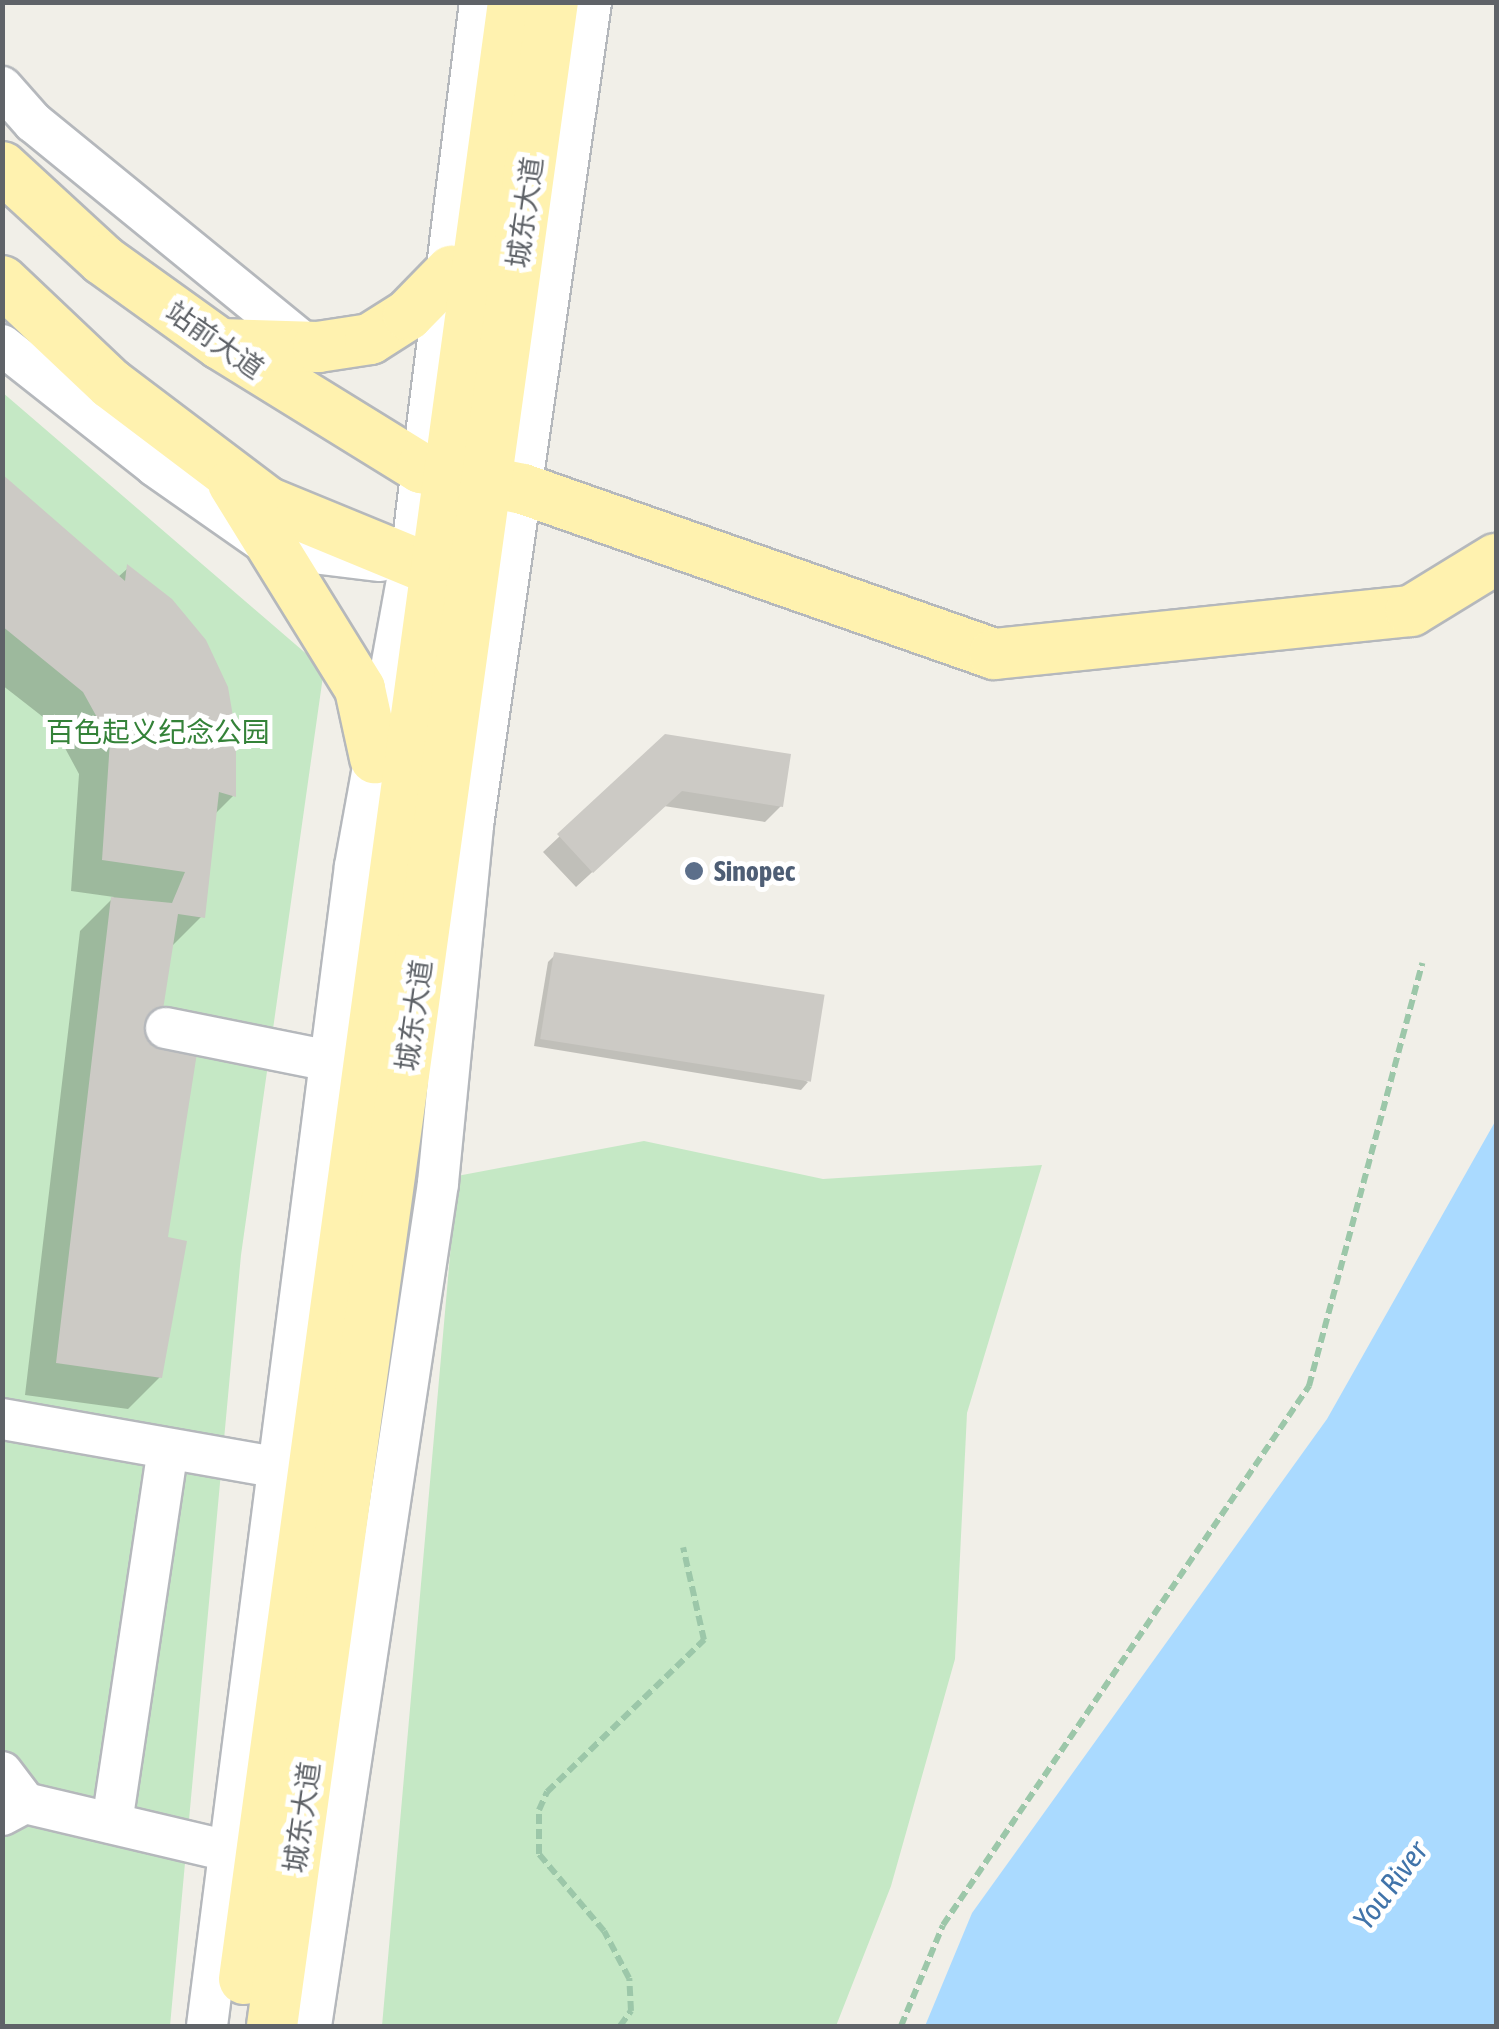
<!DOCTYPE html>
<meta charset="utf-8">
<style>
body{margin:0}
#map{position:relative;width:1499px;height:2029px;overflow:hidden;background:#f1efe8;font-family:"Asap Condensed","Noto Sans SC",sans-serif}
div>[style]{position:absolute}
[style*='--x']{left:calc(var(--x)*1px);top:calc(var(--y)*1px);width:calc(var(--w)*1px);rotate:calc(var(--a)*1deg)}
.green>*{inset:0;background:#c5e8c5}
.water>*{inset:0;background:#aadaff}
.shadow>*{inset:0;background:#0003}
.building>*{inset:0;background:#cccac5;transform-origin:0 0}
.path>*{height:6px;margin-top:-3px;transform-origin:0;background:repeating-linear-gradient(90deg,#9cc7a9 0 10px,transparent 0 15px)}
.roads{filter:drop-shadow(2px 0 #b5b8bc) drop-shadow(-2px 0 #b5b8bc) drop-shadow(0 2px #b5b8bc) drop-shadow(0 -2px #b5b8bc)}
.minor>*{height:40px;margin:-20px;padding:0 20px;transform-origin:20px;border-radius:20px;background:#fff}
.major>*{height:50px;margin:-25px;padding:0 25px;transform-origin:25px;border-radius:25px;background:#fff2af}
.dots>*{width:28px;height:28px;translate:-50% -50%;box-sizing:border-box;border:5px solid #fff;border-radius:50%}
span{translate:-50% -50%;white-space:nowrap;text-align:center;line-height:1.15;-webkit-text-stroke:10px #fff;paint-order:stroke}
.street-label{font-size:28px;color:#5f6368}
.park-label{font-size:28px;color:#348238}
.service-label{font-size:28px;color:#4e5e75;font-weight:700}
.left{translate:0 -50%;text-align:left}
.water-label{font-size:30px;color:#4174aa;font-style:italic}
.frame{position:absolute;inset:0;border:5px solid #5f6368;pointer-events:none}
</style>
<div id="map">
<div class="green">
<i style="clip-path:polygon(2px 392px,324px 669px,241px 1255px,170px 2026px,3px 2026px)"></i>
<i style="clip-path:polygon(644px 1141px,823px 1179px,1042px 1165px,967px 1413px,955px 1659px,891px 1886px,836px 2026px,382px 2026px,457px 1176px)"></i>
</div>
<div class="water">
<i style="clip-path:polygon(1496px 1120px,1496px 2026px,925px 2026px,972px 1913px,1327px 1419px)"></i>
</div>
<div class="shadow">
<i style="clip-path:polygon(2px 478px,117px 578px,128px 568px,233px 796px,214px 815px,202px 916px,170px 948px,155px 1050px,166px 1239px,160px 1377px,128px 1409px,25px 1395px,80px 931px,114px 897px,71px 891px,79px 774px,52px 724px,2px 685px)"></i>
<i style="clip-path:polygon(665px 737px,781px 806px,765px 822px,664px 806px,576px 887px,543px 852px)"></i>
<i style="clip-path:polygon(555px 955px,808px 1082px,801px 1090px,534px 1046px,548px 962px)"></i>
</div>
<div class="building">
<i style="clip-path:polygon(2px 474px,125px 581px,127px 564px,172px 599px,206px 640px,228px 687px,236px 734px,236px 797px,219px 792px,205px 918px,178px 914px,157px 1048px,197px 1053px,168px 1237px,187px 1241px,162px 1378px,56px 1363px,111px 897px,172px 903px,185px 872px,102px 860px,110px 741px,83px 692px,2px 626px)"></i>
<i style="clip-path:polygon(665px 734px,791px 754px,783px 807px,682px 791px,593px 873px,557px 834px)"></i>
<i style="left:554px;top:952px;width:274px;height:88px;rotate:9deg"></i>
</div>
<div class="path">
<i style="--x:620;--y:2026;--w:19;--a:-54"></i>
<i style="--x:631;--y:2011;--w:33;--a:-93"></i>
<i style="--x:629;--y:1978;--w:53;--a:-118"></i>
<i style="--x:604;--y:1931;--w:101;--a:-130.2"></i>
<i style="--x:539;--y:1854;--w:44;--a:-90"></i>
<i style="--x:539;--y:1810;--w:20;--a:-66"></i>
<i style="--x:547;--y:1792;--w:219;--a:-44.1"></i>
<i style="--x:704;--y:1640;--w:95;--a:-102.7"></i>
<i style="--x:901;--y:2026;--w:109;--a:-67.4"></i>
<i style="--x:943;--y:1925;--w:652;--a:-55.82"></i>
<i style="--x:1309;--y:1386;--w:438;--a:-75"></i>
</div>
<div class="roads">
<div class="minor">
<i style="--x:2;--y:87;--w:47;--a:48.5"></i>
<i style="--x:33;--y:122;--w:356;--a:39.2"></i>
<i style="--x:2;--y:345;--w:195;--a:38.3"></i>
<i style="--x:155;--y:466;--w:143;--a:35"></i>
<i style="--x:272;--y:548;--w:109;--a:6.9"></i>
<i style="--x:166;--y:1028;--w:167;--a:11.4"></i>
<i style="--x:2;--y:1419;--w:281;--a:10"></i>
<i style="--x:2;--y:1772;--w:39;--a:53"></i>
<i style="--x:2;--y:1815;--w:26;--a:-28"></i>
<i style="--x:25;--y:1803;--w:235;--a:13.3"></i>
<i style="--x:112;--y:1823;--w:378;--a:-81.5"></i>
<i style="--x:207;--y:2026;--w:1169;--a:-82.73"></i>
<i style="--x:355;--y:866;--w:307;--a:-79.7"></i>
<i style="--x:410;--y:564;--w:566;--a:-82.9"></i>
<i style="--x:311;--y:2026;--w:853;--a:-81.43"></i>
<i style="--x:438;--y:1183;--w:360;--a:-84.4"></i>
<i style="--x:473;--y:825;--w:831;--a:-81.84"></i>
</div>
<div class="major">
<i style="--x:2;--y:167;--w:137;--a:42.6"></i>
<i style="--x:103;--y:260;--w:144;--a:35.7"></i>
<i style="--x:220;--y:344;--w:236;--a:31.7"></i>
<i style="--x:421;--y:468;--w:104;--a:11.6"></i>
<i style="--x:523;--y:489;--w:499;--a:19.3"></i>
<i style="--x:994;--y:654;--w:419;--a:-5.9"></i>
<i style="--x:1411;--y:611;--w:100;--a:-31.5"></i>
<i style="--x:2;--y:281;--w:150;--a:43.4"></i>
<i style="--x:111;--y:384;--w:196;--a:37.1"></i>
<i style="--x:267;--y:502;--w:181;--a:22.4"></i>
<i style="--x:220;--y:344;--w:98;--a:1.8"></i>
<i style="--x:318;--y:347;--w:53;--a:-8.7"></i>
<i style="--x:370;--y:339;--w:45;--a:-32.3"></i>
<i style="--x:408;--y:315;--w:62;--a:-45.7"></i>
<i style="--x:233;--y:483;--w:242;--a:58.3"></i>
<i style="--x:360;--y:689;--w:71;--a:77.7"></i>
<i style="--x:244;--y:1979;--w:1995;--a:-82.25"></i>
<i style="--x:272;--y:2026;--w:2043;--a:-82.1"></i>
</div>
</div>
<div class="dots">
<i style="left:694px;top:871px;background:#5c6f8a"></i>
</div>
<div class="street-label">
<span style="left:525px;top:212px;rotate:-82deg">城东大道</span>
<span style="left:215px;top:340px;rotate:35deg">站前大道</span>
<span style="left:414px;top:1015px;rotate:-82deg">城东大道</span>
<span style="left:302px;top:1817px;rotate:-82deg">城东大道</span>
</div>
<div class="park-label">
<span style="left:158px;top:732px">百色起义纪念公园</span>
</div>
<div class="service-label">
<span class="left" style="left:714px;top:871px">Sinopec</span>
</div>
<div class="water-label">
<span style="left:1390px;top:1885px;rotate:-53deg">You River</span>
</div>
<div class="frame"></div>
</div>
